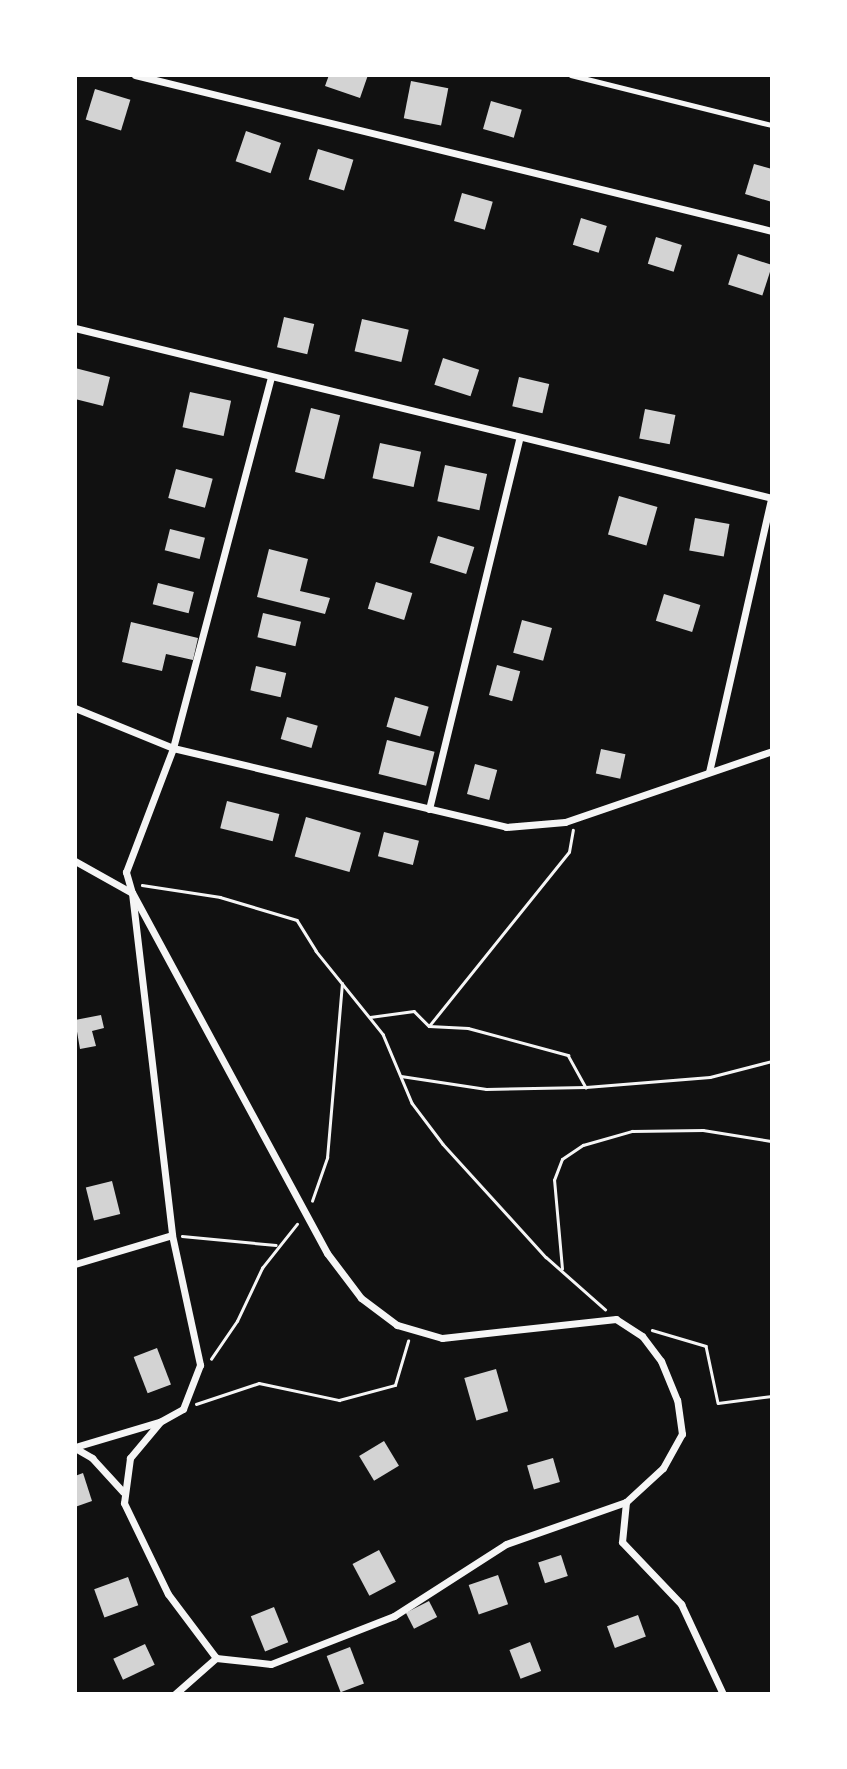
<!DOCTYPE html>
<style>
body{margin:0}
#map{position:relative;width:847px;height:1769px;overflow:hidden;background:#111;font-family:"PT Sans",sans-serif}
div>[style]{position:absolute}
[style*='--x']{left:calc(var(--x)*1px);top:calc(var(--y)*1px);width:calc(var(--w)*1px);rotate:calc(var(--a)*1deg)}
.building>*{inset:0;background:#d3d3d3;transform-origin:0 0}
.path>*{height:2.5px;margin:-1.25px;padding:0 1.25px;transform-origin:1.25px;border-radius:1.25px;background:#f5f5f5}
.service>*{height:4.5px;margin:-2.25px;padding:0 2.25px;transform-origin:2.25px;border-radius:2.25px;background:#f5f5f5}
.minor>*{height:7px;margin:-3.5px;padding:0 3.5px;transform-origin:3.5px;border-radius:3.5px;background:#f5f5f5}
span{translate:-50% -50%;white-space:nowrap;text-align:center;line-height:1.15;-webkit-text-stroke:7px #fff;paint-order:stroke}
.frame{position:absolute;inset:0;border:77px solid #fff;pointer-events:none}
</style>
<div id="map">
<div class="building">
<i style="clip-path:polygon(329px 75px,368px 75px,360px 98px,325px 86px)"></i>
<i style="left:411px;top:81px;width:38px;height:38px;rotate:11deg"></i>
<i style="left:95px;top:89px;width:37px;height:32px;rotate:17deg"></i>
<i style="left:491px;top:101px;width:32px;height:29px;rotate:16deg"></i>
<i style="left:246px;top:131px;width:37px;height:32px;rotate:19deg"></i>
<i style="left:318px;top:149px;width:37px;height:32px;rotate:17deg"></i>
<i style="clip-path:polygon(754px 164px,772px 169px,772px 202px,745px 194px)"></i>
<i style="left:462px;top:193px;width:32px;height:29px;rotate:16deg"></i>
<i style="left:581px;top:218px;width:27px;height:28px;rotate:17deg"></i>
<i style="left:656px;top:237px;width:27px;height:28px;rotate:17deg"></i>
<i style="left:738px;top:254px;width:36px;height:32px;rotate:18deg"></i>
<i style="left:284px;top:317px;width:31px;height:31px;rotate:13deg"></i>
<i style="left:362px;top:319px;width:48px;height:33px;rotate:13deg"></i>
<i style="left:443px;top:358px;width:38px;height:28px;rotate:18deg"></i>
<i style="clip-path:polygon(75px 368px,110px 377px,103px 406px,75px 399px)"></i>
<i style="left:519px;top:377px;width:31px;height:30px;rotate:13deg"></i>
<i style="left:190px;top:392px;width:42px;height:36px;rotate:12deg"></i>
<i style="left:311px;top:408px;width:30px;height:66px;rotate:14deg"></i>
<i style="left:645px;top:409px;width:31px;height:30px;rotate:11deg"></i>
<i style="left:380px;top:443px;width:42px;height:36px;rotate:12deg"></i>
<i style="left:445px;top:465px;width:43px;height:37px;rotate:12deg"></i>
<i style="left:176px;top:469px;width:38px;height:30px;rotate:15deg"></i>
<i style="left:619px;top:496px;width:40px;height:40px;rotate:16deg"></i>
<i style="left:695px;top:518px;width:35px;height:33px;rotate:10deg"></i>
<i style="left:170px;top:529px;width:36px;height:22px;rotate:14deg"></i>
<i style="left:438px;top:536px;width:38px;height:28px;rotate:17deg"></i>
<i style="clip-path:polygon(269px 549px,308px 559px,300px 591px,330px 598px,325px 614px,257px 597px)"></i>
<i style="left:376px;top:582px;width:38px;height:28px;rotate:17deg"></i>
<i style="left:158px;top:583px;width:37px;height:22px;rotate:14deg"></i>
<i style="left:664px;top:594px;width:38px;height:28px;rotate:17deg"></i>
<i style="left:263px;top:613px;width:39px;height:25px;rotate:13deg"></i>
<i style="left:522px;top:620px;width:31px;height:34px;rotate:15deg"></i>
<i style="clip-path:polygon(131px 622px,198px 638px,193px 660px,166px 654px,162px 671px,122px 662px)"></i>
<i style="left:497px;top:665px;width:24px;height:31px;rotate:15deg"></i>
<i style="left:256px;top:666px;width:31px;height:25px;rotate:13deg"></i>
<i style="left:395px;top:697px;width:35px;height:31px;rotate:16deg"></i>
<i style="left:287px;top:717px;width:32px;height:23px;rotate:16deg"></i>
<i style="left:387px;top:740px;width:49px;height:35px;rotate:14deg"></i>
<i style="left:601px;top:749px;width:25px;height:25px;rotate:12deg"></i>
<i style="left:475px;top:764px;width:23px;height:31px;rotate:15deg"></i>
<i style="left:227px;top:801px;width:54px;height:28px;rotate:14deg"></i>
<i style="left:306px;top:817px;width:57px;height:41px;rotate:16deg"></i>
<i style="left:384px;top:832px;width:36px;height:25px;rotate:14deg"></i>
<i style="clip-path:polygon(101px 1015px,104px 1028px,92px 1031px,96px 1046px,80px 1049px,75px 1020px)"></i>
<i style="left:112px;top:1181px;width:34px;height:27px;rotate:76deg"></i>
<i style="left:157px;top:1348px;width:39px;height:25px;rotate:69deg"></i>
<i style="left:496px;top:1369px;width:44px;height:33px;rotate:74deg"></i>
<i style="left:384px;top:1441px;width:29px;height:29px;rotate:59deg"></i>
<i style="left:553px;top:1458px;width:25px;height:27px;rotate:74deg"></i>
<i style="clip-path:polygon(83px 1473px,92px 1501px,75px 1507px,75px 1476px)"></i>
<i style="left:379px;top:1550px;width:36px;height:30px;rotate:62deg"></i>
<i style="left:561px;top:1555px;width:22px;height:24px;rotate:72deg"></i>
<i style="left:498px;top:1575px;width:31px;height:31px;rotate:71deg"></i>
<i style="left:128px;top:1577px;width:30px;height:36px;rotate:70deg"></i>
<i style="left:429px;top:1601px;width:18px;height:26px;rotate:63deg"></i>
<i style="left:274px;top:1607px;width:38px;height:25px;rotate:68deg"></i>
<i style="left:638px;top:1615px;width:23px;height:33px;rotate:70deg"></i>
<i style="left:530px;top:1642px;width:31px;height:22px;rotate:69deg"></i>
<i style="left:145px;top:1644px;width:23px;height:35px;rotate:65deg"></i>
<i style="left:350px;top:1647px;width:39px;height:25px;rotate:69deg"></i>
</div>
<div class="path">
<i style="--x:142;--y:885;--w:79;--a:8.7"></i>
<i style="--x:220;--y:897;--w:80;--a:16.6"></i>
<i style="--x:297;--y:920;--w:36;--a:58"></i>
<i style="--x:316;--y:951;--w:107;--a:51.1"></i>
<i style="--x:383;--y:1034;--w:75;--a:67.2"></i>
<i style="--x:412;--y:1103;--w:51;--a:52.9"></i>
<i style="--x:443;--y:1144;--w:153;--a:47.7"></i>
<i style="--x:546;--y:1257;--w:79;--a:41.4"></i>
<i style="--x:370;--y:1017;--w:44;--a:-7.8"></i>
<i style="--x:414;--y:1011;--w:21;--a:45"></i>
<i style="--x:429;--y:1026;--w:39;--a:3"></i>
<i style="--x:468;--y:1028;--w:104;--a:15.1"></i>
<i style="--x:568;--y:1055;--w:37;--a:61"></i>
<i style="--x:429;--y:1026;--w:223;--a:-51.2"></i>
<i style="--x:569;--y:852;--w:22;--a:-80"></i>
<i style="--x:401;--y:1076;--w:86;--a:8.7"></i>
<i style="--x:486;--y:1089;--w:100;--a:-1.1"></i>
<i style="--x:586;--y:1087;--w:124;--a:-4.6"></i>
<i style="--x:710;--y:1077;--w:64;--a:-14.5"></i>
<i style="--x:312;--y:1201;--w:46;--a:-70.8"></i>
<i style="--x:327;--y:1158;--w:175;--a:-85.1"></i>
<i style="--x:182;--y:1236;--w:94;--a:5.5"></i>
<i style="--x:562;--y:1269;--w:89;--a:-95.1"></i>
<i style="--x:554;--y:1180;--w:22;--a:-69"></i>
<i style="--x:562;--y:1159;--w:25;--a:-34"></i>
<i style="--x:583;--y:1145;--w:51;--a:-15.9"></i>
<i style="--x:632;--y:1131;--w:71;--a:-0.8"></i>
<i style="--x:703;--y:1130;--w:70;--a:9.1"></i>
<i style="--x:652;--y:1330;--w:56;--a:16.5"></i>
<i style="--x:706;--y:1346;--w:58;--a:78.1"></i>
<i style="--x:718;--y:1403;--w:54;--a:-7.4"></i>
<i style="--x:211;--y:1359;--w:46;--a:-55.6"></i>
<i style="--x:237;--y:1321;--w:59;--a:-64.7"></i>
<i style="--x:262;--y:1268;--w:56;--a:-51.5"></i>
<i style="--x:196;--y:1404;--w:66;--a:-18.4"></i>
<i style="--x:259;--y:1383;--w:82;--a:12"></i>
<i style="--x:339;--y:1400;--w:58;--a:-15"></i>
<i style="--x:395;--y:1385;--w:46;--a:-73.5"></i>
</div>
<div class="service">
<i style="--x:571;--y:75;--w:207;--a:14"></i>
</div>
<div class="minor">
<i style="--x:135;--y:75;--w:656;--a:13.76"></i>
<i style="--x:75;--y:328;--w:717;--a:13.71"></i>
<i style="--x:75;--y:708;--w:106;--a:22.2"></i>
<i style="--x:173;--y:748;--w:342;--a:13.3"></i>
<i style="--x:506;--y:827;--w:59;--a:-4.8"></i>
<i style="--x:565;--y:822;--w:219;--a:-18.9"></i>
<i style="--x:709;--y:772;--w:281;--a:-77.2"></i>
<i style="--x:429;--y:809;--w:381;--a:-76.3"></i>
<i style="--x:75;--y:861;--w:65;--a:29.3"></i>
<i style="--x:132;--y:893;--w:344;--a:83.3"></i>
<i style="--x:172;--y:1235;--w:133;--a:77.8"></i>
<i style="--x:200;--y:1365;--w:47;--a:111.1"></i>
<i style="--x:183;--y:1409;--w:26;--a:151"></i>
<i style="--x:160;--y:1422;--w:47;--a:129.8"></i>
<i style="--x:130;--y:1458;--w:45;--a:97.6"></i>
<i style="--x:124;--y:1503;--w:101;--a:64.2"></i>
<i style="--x:168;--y:1594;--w:80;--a:53.1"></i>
<i style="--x:75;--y:1264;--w:101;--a:-16.6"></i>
<i style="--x:75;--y:1447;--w:88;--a:-16.6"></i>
<i style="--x:75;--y:1448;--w:20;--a:30"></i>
<i style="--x:92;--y:1458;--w:46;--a:47.6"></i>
<i style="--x:626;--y:1502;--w:40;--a:95.7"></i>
<i style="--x:622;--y:1542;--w:86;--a:46.4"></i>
<i style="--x:681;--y:1604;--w:99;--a:65"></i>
<i style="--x:175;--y:1694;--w:55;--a:-41.3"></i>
<i style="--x:216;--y:1658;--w:55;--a:6.2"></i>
<i style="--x:271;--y:1664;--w:132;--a:-21.3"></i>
<i style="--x:394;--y:1616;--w:133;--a:-32.7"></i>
<i style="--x:506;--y:1544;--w:127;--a:-19.3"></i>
<i style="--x:626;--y:1502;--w:50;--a:-42.6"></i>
<i style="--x:663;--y:1468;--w:39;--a:-61"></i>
<i style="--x:682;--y:1434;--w:34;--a:-98"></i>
<i style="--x:677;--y:1400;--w:42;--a:-112.3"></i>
<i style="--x:661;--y:1361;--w:31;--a:-127"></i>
<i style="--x:642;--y:1336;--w:31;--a:-147"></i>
<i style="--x:616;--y:1319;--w:175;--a:173.8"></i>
<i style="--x:442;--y:1338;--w:47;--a:-163.9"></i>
<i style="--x:397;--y:1325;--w:45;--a:-143.1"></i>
<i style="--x:361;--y:1298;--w:56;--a:-127.1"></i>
<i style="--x:327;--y:1253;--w:409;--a:-118.4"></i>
<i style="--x:132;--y:893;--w:22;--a:-106"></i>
<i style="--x:126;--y:872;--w:133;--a:-69.2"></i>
<i style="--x:173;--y:748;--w:383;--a:-75.2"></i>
</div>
<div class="frame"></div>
</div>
